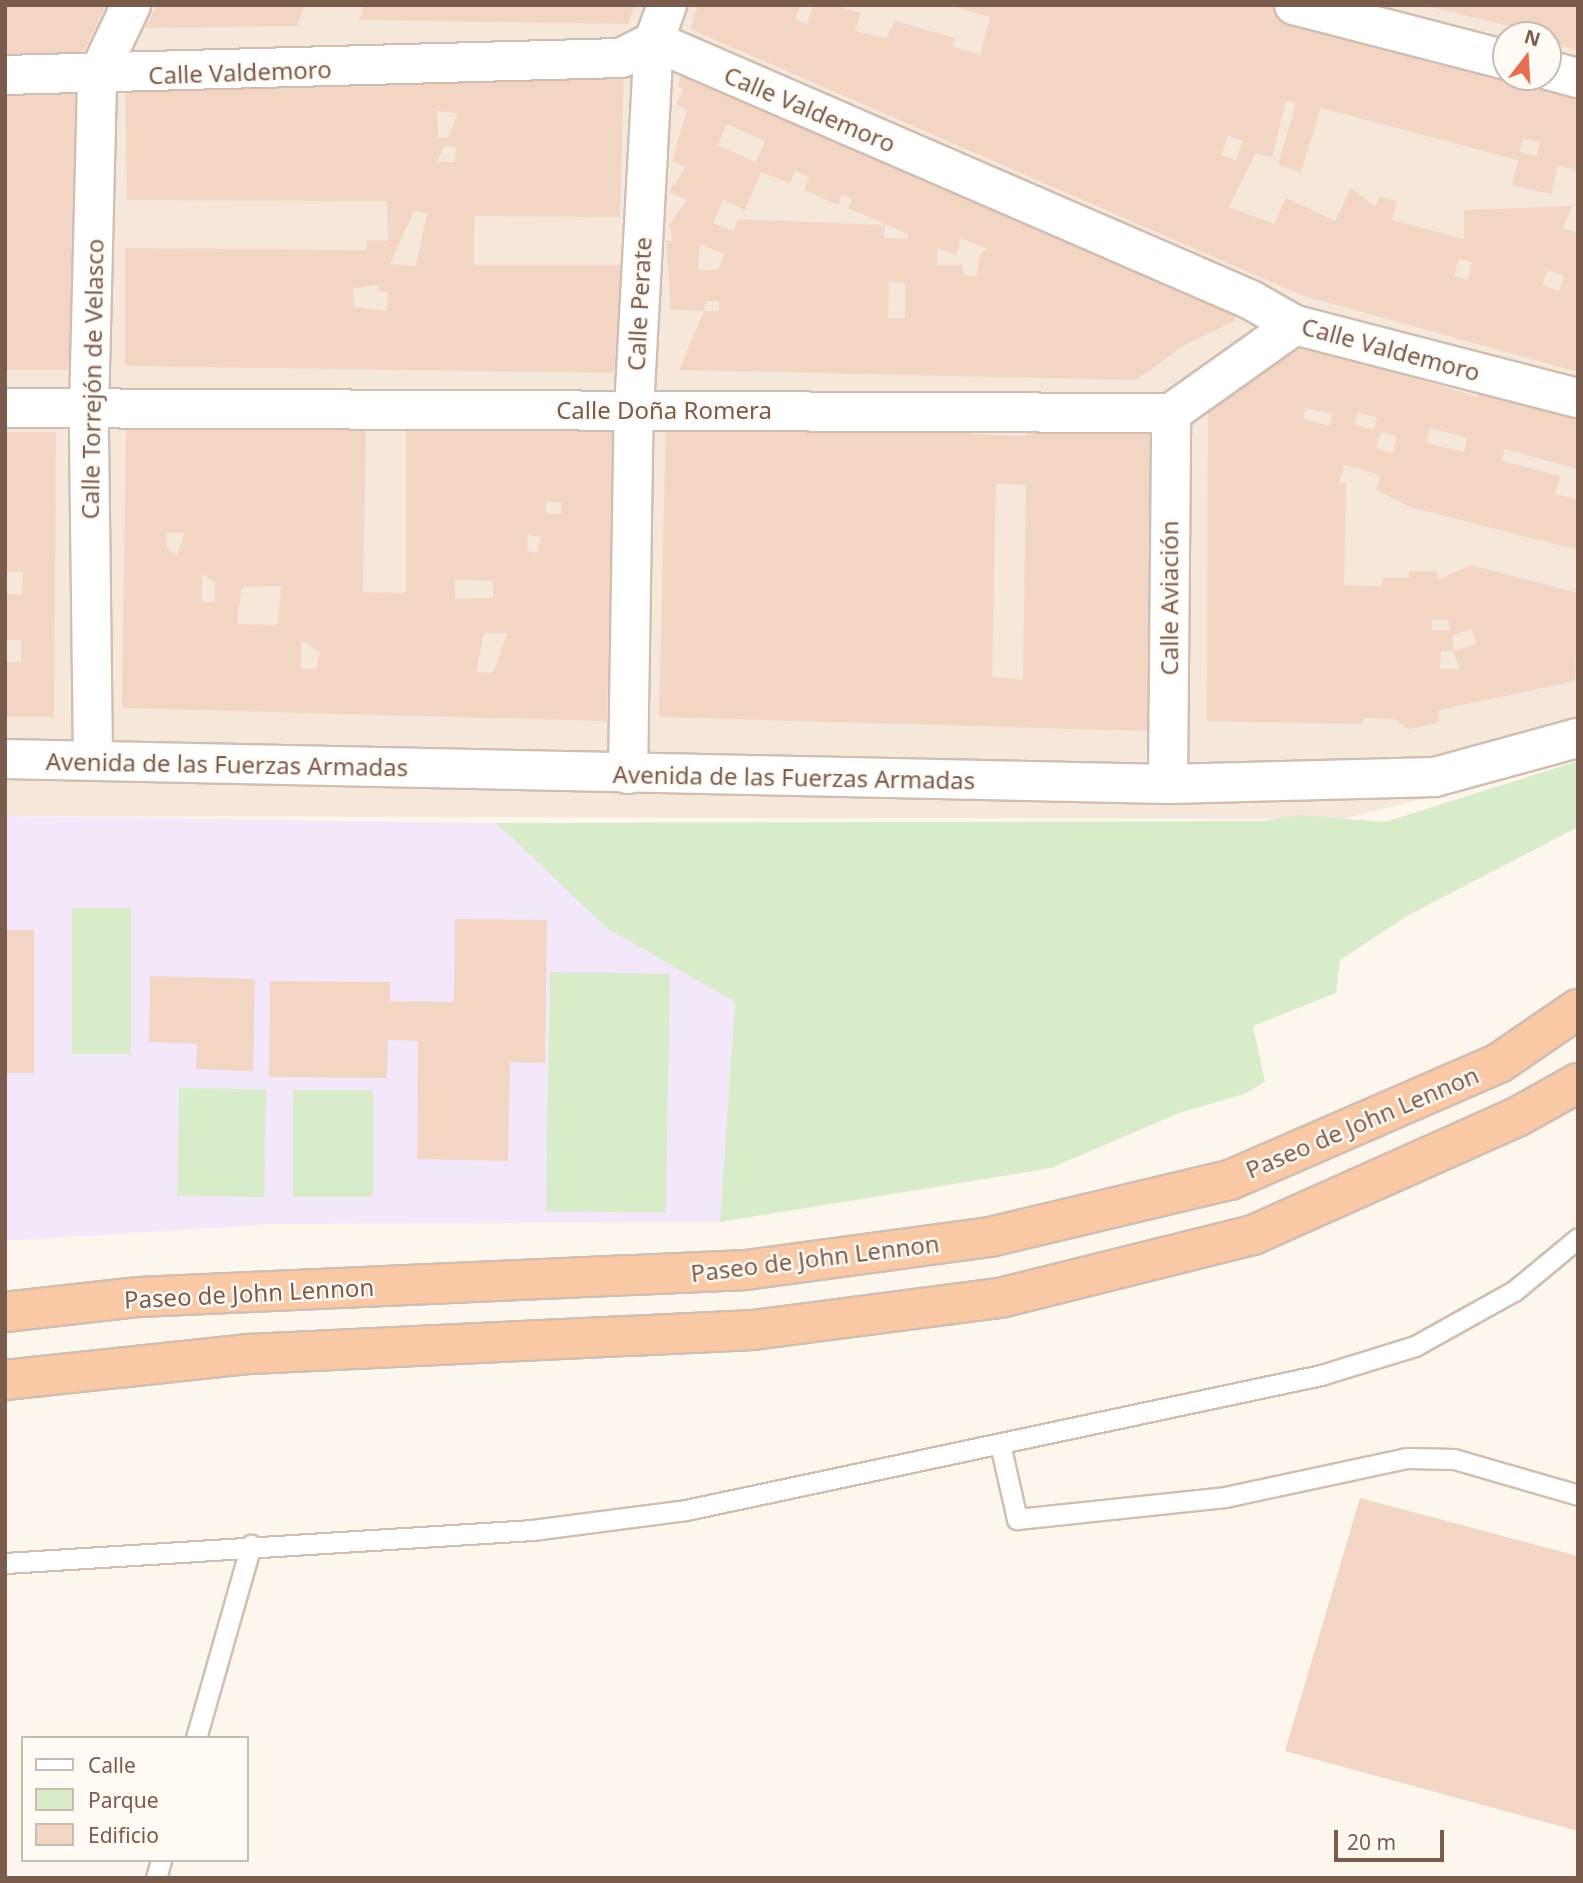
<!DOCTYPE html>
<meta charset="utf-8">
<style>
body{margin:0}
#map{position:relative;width:1583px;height:1883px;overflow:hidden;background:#fdf6ec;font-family:"Noto Sans",sans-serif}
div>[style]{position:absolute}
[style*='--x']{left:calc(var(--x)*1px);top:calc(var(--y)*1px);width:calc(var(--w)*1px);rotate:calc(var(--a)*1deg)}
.residential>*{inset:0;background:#f5e8da}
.education>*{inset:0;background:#f3e8fa}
.green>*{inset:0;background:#d8ecc9;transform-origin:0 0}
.building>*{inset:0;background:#f3d5c3;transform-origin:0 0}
.roads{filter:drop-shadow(2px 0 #d1beb0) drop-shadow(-2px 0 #d1beb0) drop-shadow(0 2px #d1beb0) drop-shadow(0 -2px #d1beb0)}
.service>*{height:19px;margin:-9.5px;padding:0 9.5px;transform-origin:9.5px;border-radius:9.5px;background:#fff}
.minor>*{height:38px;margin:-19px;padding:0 19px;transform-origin:19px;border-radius:19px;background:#fff}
.trunk>*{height:38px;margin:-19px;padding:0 19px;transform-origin:19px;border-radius:19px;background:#f9c8a4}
span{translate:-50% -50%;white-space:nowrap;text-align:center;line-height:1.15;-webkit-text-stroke:5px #fffaf3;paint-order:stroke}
.street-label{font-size:24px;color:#7a5c4d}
.frame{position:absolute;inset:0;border:7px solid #7a5c4d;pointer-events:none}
.legend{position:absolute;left:21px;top:1736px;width:228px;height:126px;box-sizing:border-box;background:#fffaf3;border:2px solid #cabbb1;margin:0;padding:9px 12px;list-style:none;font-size:21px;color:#7a5c4d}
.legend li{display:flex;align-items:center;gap:14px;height:35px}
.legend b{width:35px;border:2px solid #cabbb1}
.north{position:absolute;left:1492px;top:21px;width:70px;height:70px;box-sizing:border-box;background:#fffaf3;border:2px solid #cabbb1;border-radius:50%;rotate:17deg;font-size:19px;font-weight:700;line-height:28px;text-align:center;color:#7a5c4d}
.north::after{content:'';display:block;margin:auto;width:24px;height:32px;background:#e76f51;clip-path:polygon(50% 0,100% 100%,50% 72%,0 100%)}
.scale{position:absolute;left:1334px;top:1830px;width:110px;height:32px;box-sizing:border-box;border:4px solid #7a5c4d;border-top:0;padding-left:9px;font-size:21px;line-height:24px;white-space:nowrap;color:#7a5c4d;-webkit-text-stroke:5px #fffaf3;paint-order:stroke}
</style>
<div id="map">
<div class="residential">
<i style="clip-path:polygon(evenodd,5px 5px,1578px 5px,1578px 758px,1344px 819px,5px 816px,5px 5px,1506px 35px,1548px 35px,1548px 77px,1506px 77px,1506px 35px)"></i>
</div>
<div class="education">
<i style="clip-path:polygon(5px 816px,496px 823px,735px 1002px,720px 1222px,276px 1224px,5px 1241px)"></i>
</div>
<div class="green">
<i style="clip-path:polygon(1578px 761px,1578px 827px,1407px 916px,1340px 960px,1336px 993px,1253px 1026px,1265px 1082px,1244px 1094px,1179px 1113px,1051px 1168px,720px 1222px,735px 1002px,607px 928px,496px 823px,1263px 821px,1299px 815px,1385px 822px)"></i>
<i style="left:72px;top:908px;width:59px;height:146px"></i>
<i style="left:550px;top:972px;width:120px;height:239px;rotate:1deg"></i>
<i style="left:179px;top:1088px;width:87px;height:108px;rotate:1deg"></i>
<i style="left:373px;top:1090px;width:107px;height:80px;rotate:90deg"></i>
</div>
<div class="building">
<i style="clip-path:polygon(5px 5px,106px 5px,83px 53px,5px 54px)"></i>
<i style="clip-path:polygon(157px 5px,305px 5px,297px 26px,145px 28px)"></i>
<i style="clip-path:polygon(364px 5px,635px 5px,628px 24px,359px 20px)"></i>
<i style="clip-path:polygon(evenodd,698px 5px,801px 5px,795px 19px,807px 24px,814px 5px,834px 5px,861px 13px,855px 31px,886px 38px,895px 21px,955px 38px,952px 46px,980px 55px,990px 17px,949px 5px,1270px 5px,1506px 77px,1578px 80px,1578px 170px,1558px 166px,1551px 194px,1512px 185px,1518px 160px,1321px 108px,1301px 172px,1278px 165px,1296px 103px,1286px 101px,1272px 158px,1256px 153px,1229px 207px,1274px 224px,1286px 198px,1335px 221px,1351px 188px,1376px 207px,1379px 197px,1397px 201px,1392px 220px,1464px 239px,1464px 210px,1572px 206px,1563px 229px,1578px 232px,1578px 372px,1301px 295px,690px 29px,698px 5px,1228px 136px,1243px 141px,1236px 160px,1221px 155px,1228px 136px,698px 5px,1523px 139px,1540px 142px,1537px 156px,1520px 152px,1523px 139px,698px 5px,1459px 259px,1472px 262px,1467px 280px,1454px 276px,1459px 259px,698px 5px,1547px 270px,1564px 276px,1559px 291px,1542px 285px,1547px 270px)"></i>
<i style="clip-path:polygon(1421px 5px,1578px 5px,1578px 50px,1548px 42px,1548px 35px)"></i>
<i style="clip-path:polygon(evenodd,688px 62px,1243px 303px,1234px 321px,1186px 344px,1136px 380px,679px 370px,704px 311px,671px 310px,666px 241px,673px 241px,669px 225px,687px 200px,669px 192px,686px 167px,672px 161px,687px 110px,676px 104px,683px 89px,677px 86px,688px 62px,727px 124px,765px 141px,756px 162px,718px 145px,727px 124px,688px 62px,795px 171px,809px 177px,804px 190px,838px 205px,842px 195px,852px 199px,848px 208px,908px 234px,907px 239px,884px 238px,885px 225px,738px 219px,734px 231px,713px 223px,723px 200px,745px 210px,761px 172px,790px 183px,795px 171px,688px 62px,961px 238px,988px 249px,980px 254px,977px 276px,963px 275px,963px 265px,937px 265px,937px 248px,956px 255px,961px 238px,688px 62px,700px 244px,725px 254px,718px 270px,698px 270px,700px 244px,688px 62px,889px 282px,905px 283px,905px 318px,888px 318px,889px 282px,688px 62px,706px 301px,719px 301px,719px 311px,704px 311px,706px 301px)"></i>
<i style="clip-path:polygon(evenodd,624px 66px,620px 217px,475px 216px,474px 240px,474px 265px,624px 265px,614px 373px,125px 366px,125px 248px,367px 250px,367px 240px,388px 241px,387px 201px,127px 200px,125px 79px,624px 66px,437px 111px,458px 113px,448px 138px,438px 138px,437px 111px,624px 66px,444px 146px,456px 147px,455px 162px,437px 162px,444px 146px,624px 66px,414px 211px,427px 213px,416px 266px,390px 264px,414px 211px,624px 66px,380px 285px,377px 291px,388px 292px,387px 311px,354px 307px,353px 288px,380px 285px)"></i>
<i style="left:5px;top:87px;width:70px;height:283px"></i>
<i style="clip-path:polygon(evenodd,1305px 345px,1478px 397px,1479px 391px,1510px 394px,1508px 401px,1578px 419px,1578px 469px,1504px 449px,1502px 461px,1560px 476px,1555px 494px,1578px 499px,1578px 550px,1410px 507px,1377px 490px,1380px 475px,1344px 465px,1339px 483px,1346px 483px,1344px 585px,1382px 586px,1383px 578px,1409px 578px,1409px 571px,1437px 571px,1438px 580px,1471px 565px,1578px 593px,1575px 681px,1439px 710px,1438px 723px,1409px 729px,1393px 719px,1363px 718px,1363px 724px,1207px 721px,1208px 397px,1305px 345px,1305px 408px,1333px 414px,1329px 426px,1304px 419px,1305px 408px,1305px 345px,1358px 412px,1377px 418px,1374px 430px,1355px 425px,1358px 412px,1305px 345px,1430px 428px,1467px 438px,1464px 452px,1426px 443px,1430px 428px,1305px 345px,1381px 432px,1397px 436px,1393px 453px,1376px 448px,1381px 432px,1305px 345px,1432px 620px,1448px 620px,1450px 630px,1432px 630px,1432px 620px,1305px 345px,1472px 629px,1476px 644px,1453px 651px,1460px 669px,1440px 669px,1441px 651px,1453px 651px,1453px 635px,1472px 629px)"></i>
<i style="clip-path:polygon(evenodd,126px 420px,366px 422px,363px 592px,406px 593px,406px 422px,614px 424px,607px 721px,122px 708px,126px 420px,546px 502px,561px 502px,561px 514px,546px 513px,546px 502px,126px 420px,166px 533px,184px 533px,177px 556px,167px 549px,166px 533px,126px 420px,527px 535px,541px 537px,536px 553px,528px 551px,527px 535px,126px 420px,202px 574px,215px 583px,215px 602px,202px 602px,202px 574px,126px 420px,455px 580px,493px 581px,493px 598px,455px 599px,455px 580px,126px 420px,281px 586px,278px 625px,237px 624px,242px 587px,281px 586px,126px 420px,484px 633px,507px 633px,493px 673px,476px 672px,484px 633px,126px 420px,301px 640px,320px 652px,316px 669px,301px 669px,301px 640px)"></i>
<i style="clip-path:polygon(evenodd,666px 423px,837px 432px,837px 425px,972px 428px,972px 434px,1027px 436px,1027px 426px,1156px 428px,1152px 731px,659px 717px,666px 423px,996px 484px,1026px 485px,1023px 680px,992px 677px,996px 484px)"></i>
<i style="clip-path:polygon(5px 432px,56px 432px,54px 717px,5px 717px,5px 662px,21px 662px,21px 640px,5px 640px,5px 594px,22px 595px,23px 572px,5px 572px)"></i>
<i style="clip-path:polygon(455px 919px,547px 920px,545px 1063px,510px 1062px,508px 1161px,417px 1159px,418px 1041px,388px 1040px,387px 1078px,269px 1077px,270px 981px,390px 982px,390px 1001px,454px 1002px)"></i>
<i style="left:5px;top:930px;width:29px;height:143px"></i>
<i style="clip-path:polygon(150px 976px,255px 979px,253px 1071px,196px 1069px,197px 1044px,149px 1042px)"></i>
<i style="clip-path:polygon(1360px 1498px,1578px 1556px,1578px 1831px,1285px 1751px)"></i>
</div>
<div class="roads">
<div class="service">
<i style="--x:1000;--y:1444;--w:77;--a:77.2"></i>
<i style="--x:1017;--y:1519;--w:209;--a:-6"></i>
<i style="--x:1225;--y:1497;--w:186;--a:-12.1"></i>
<i style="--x:1407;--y:1458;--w:47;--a:1.2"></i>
<i style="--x:1454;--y:1459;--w:129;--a:16.2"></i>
<i style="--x:5;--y:1563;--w:528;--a:-3.58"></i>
<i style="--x:532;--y:1530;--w:155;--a:-7.4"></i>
<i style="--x:686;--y:1510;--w:649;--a:-12"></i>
<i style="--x:1321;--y:1375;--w:98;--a:-17.1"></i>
<i style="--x:1415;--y:1346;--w:113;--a:-29.1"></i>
<i style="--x:1514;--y:1291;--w:83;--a:-39.6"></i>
<i style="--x:196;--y:1738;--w:201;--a:-74.1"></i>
<i style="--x:156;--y:1878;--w:19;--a:-74"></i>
</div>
<div class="minor">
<i style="--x:1294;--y:5;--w:219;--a:14.5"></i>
<i style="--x:1548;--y:70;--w:31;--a:15"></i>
<i style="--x:5;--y:75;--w:616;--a:-1.58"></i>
<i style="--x:621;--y:58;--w:37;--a:-27"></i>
<i style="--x:654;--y:41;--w:651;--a:23.45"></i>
<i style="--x:1251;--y:300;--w:51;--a:29.6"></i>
<i style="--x:1295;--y:325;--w:292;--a:14.5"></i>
<i style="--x:5;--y:408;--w:1166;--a:0.25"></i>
<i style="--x:1171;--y:413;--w:152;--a:-35.4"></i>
<i style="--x:5;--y:759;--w:1163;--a:1.23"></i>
<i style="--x:1168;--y:784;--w:267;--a:-1.5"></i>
<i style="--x:1435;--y:777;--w:148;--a:-15.3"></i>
<i style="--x:93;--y:760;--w:350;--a:-90.7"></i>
<i style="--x:89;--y:410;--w:333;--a:-88.6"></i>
<i style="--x:97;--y:77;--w:80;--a:-64.7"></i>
<i style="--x:628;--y:774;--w:365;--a:-89.1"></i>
<i style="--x:634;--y:409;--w:369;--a:-86.9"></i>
<i style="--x:654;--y:41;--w:38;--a:-70"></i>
<i style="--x:1168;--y:784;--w:371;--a:-89.5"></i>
</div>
<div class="trunk">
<i style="--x:5;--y:1312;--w:135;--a:-6.4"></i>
<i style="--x:139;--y:1297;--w:608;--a:-2.55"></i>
<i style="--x:746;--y:1270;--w:246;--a:-7.7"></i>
<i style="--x:990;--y:1237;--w:247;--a:-13.4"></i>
<i style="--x:1230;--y:1180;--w:293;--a:-23.5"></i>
<i style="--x:1499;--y:1063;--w:96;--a:-34.4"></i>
<i style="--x:5;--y:1380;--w:246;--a:-6.1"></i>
<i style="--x:250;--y:1354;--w:504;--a:-2.73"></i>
<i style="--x:753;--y:1330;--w:249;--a:-7.4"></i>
<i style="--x:1000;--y:1298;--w:261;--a:-14"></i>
<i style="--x:1253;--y:1235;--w:289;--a:-24.1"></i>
<i style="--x:1517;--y:1117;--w:70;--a:-29.1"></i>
</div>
</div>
<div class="street-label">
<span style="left:240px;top:72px;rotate:-2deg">Calle Valdemoro</span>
<span style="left:810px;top:109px;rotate:23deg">Calle Valdemoro</span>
<span style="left:639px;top:304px;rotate:-87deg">Calle Perate</span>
<span style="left:1391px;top:349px;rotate:15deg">Calle Valdemoro</span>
<span style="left:92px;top:379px;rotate:-89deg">Calle Torrejón de Velasco</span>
<span style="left:664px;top:410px">Calle Doña Romera</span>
<span style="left:1169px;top:598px;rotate:-90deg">Calle Aviación</span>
<span style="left:227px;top:764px;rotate:1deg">Avenida de las Fuerzas Armadas</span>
<span style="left:794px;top:777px;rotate:1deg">Avenida de las Fuerzas Armadas</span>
<span style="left:1362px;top:1122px;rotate:-23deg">Paseo de John Lennon</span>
<span style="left:815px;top:1258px;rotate:-7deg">Paseo de John Lennon</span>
<span style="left:249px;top:1293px;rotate:-3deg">Paseo de John Lennon</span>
</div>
<div class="frame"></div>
<ul class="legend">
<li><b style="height:9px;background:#fff"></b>Calle</li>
<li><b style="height:19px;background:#d8ecc9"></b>Parque</li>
<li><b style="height:19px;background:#f3d5c3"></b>Edificio</li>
</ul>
<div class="north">N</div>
<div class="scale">20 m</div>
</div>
